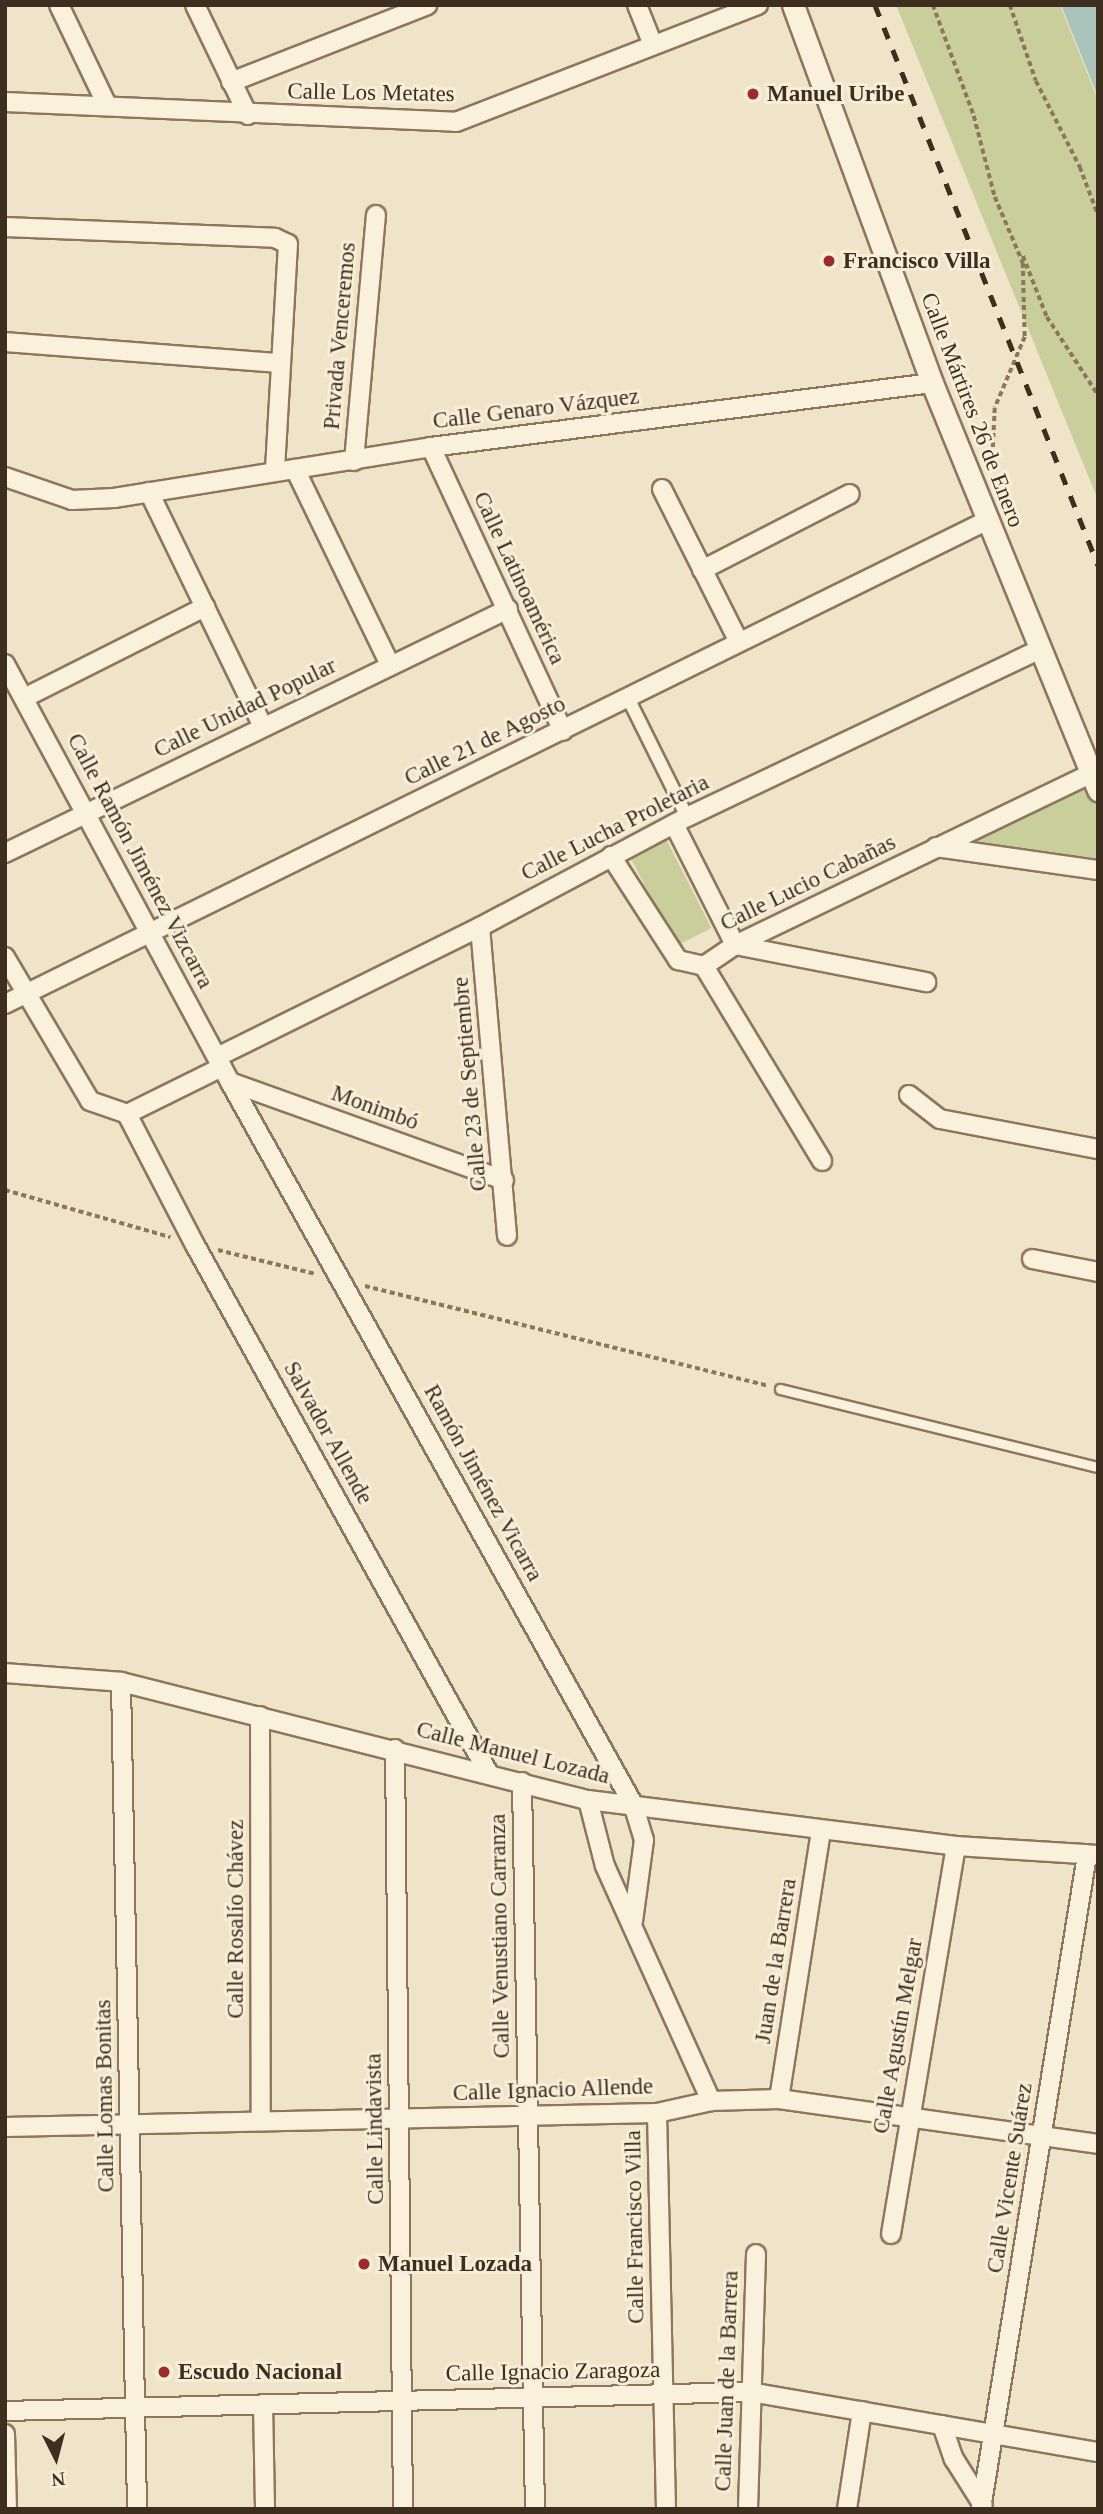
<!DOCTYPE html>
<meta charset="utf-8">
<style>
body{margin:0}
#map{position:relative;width:1103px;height:2514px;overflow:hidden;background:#f0e4c8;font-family:"Times New Roman",serif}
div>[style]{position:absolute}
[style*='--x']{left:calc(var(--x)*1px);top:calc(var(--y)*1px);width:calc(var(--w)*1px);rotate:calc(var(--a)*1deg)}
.green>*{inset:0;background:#c9cf9b;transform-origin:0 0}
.water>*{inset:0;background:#a9c4bc}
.path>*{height:3.5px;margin-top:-1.75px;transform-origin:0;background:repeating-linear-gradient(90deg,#8d765c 0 5px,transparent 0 8.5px)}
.roads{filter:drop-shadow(2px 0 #8d765c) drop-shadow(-2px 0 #8d765c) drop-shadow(0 2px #8d765c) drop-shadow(0 -2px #8d765c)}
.service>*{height:9px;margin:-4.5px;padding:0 4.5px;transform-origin:4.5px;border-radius:4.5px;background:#faf1dc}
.pedestrian>*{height:12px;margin:-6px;padding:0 6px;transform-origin:6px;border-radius:6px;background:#faf1dc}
.minor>*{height:18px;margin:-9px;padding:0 9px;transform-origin:9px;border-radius:9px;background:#faf1dc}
.tertiary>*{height:21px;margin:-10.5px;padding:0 10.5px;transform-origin:10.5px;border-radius:10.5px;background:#faf1dc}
.rail>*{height:5px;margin-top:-2.5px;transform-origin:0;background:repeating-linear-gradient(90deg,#3d2e20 0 12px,transparent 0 24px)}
.dots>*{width:19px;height:19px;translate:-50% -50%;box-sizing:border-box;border:4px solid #f7eed8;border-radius:50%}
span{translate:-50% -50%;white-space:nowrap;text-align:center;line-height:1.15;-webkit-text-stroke:6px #f7eed8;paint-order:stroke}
.street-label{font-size:23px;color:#3d2e20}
.poi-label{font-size:23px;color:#3d2e20;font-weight:700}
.left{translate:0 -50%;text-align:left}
.frame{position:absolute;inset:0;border:7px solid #3d2e20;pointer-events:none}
.north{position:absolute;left:21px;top:2423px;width:70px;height:70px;-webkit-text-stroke:5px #f7eed8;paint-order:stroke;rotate:174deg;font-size:19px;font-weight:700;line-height:28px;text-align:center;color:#3d2e20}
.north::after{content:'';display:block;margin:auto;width:24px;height:32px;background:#3d2e20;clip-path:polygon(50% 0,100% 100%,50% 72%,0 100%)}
</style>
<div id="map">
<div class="green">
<i style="clip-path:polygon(896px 5px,1060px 5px,1098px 100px,1098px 500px)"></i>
<i style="clip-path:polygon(1091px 774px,1098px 790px,1098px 870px,936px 847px)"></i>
<i style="left:666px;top:839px;width:100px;height:40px;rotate:63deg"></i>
</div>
<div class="water">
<i style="clip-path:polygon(1061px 5px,1098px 5px,1098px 97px)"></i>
</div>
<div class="path">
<i style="--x:933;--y:5;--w:118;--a:69.7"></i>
<i style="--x:974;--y:116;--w:84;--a:75.5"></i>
<i style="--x:995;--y:197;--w:72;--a:67"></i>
<i style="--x:1023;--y:263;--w:74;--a:88.5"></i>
<i style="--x:1025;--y:337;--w:77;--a:112.9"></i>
<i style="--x:995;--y:408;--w:62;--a:92.8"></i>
<i style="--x:1010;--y:5;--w:80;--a:71.1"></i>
<i style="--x:1036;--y:81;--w:97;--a:62.9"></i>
<i style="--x:1080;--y:167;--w:51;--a:69.4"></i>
<i style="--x:1023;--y:256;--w:66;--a:68.5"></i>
<i style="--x:1047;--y:317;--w:93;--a:56.8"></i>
<i style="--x:5;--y:1190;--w:172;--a:15.9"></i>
<i style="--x:218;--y:1250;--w:101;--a:13.8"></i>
<i style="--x:365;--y:1286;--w:415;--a:13.9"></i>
</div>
<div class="roads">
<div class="service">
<i style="--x:780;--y:1389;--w:327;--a:13.8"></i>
</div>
<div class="pedestrian">
<i style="--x:628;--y:698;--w:133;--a:63.6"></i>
</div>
<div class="minor">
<i style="--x:59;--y:5;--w:111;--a:64.4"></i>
<i style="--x:195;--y:5;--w:122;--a:64.3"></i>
<i style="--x:637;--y:5;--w:43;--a:68.2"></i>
<i style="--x:231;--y:82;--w:211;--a:-21.4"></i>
<i style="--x:5;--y:102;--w:451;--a:2.5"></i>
<i style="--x:456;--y:122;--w:324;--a:-21.2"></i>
<i style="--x:5;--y:227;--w:270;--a:2.3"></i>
<i style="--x:275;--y:238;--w:14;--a:25"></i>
<i style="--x:288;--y:244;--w:228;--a:93.3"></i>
<i style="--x:5;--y:342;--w:276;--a:4.4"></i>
<i style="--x:431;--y:447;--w:313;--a:65.1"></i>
<i style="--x:354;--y:461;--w:247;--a:-84.9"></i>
<i style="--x:295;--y:469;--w:218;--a:64.1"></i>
<i style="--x:5;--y:477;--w:71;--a:18.9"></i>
<i style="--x:72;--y:500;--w:42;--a:-2.7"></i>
<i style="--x:114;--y:498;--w:321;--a:-9.1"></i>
<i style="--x:431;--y:447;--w:505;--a:-7.28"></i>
<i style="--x:662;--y:489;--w:171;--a:63.3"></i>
<i style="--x:149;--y:492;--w:261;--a:64.1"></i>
<i style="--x:702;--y:570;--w:166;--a:-27.2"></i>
<i style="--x:5;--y:664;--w:475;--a:61.7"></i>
<i style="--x:230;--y:1082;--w:827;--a:60.83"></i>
<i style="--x:633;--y:1804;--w:38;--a:73"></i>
<i style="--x:644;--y:1840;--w:82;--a:97.7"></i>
<i style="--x:24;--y:698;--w:203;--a:-26.7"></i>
<i style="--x:674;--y:824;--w:136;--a:63.2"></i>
<i style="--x:735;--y:945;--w:195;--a:11"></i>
<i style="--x:936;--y:847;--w:164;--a:8.1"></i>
<i style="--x:5;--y:853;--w:559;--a:-25.88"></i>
<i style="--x:611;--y:856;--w:124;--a:57.2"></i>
<i style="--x:678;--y:960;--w:27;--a:13"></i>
<i style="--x:480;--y:927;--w:310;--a:85"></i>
<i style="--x:5;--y:957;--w:167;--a:59.4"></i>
<i style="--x:90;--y:1101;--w:39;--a:19"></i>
<i style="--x:127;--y:1114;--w:106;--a:-26.3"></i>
<i style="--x:704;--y:966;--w:37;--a:-34"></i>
<i style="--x:735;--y:945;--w:395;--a:-25.7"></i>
<i style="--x:704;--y:966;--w:228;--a:58.8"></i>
<i style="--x:5;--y:1004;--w:1093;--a:-26.21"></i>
<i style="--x:217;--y:1057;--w:293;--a:-26.3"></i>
<i style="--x:480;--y:927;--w:234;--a:-28"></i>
<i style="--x:687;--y:817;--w:390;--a:-25.4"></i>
<i style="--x:230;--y:1082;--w:291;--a:19.7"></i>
<i style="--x:909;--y:1095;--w:39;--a:38"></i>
<i style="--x:940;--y:1119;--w:161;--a:10.8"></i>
<i style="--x:127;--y:1114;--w:148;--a:62.6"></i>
<i style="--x:195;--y:1245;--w:605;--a:60.94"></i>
<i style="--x:1032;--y:1259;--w:67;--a:11.1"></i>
<i style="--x:5;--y:1673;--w:116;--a:4.4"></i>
<i style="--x:121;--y:1682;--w:482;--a:14.2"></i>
<i style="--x:588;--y:1800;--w:371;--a:7.1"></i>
<i style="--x:956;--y:1846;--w:142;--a:3.6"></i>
<i style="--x:121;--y:1682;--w:827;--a:88.89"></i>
<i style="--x:260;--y:1716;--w:405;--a:89.9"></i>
<i style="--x:395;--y:1749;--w:760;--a:89.4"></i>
<i style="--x:522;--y:1782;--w:727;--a:88.98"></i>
<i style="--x:588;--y:1800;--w:68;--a:75.6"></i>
<i style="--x:605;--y:1866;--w:258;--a:65.7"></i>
<i style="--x:779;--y:2099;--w:271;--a:-81.1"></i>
<i style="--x:657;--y:2113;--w:396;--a:88.7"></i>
<i style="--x:5;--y:2127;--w:652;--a:-1.23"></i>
<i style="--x:657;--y:2113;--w:55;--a:-12.5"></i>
<i style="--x:711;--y:2101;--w:68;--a:-1.7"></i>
<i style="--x:779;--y:2099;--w:322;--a:8"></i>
<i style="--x:891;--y:2234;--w:393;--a:-80.5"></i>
<i style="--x:263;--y:2404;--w:105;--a:88.9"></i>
<i style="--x:5;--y:2411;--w:745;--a:-1.46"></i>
<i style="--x:750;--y:2392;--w:353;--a:9.8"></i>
<i style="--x:942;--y:2425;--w:36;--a:71"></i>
<i style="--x:954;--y:2459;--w:54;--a:57.8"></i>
<i style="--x:5;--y:2434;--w:75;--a:88.5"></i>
<i style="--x:748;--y:2509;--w:255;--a:-88.2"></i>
<i style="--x:847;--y:2509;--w:99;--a:-81.3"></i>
<i style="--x:981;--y:2509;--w:663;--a:-80.79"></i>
</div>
<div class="tertiary">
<i style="--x:793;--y:5;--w:403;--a:69.8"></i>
<i style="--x:932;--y:383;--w:440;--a:67.8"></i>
</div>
</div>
<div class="rail">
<i style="--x:875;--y:5;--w:603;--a:68.29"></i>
</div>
<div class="dots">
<i style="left:753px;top:94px;background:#9e2a2b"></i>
<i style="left:829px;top:261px;background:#9e2a2b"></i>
<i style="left:364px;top:2264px;background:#9e2a2b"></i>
<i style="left:164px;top:2372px;background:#9e2a2b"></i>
</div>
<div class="street-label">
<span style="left:371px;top:93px;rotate:1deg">Calle Los Metates</span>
<span style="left:340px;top:336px;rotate:-85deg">Privada Venceremos</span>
<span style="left:536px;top:409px;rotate:-7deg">Calle Genaro Vázquez</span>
<span style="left:972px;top:410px;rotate:69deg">Calle Mártires 26 de Enero</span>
<span style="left:519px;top:578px;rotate:65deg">Calle Latinoamérica</span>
<span style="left:245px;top:708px;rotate:-26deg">Calle Unidad Popular</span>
<span style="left:485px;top:741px;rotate:-26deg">Calle 21 de Agosto</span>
<span style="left:615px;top:828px;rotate:-27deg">Calle Lucha Proletaria</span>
<span style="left:140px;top:861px;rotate:62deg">Calle Ramón Jiménez Vizcarra</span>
<span style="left:808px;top:883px;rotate:-26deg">Calle Lucio Cabañas</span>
<span style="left:470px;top:1084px;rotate:-95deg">Calle 23 de Septiembre</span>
<span style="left:375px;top:1108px;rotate:20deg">Monimbó</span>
<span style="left:328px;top:1433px;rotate:61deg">Salvador Allende</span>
<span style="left:483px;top:1483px;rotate:61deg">Ramón Jiménez Vicarra</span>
<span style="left:513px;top:1753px;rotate:14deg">Calle Manuel Lozada</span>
<span style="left:236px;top:1919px;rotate:-90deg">Calle Rosalío Chávez</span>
<span style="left:500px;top:1936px;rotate:-91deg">Calle Venustiano Carranza</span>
<span style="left:776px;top:1961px;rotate:-81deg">Juan de la Barrera</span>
<span style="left:898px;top:2036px;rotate:-80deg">Calle Agustín Melgar</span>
<span style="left:553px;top:2090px;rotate:-2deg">Calle Ignacio Allende</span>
<span style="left:105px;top:2096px;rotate:-91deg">Calle Lomas Bonitas</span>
<span style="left:375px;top:2129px;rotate:-91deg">Calle Lindavista</span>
<span style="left:1010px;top:2178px;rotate:-81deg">Calle Vicente Suárez</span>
<span style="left:635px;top:2227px;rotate:-91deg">Calle Francisco Villa</span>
<span style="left:553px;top:2372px;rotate:-1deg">Calle Ignacio Zaragoza</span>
<span style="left:727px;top:2381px;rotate:-88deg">Calle Juan de la Barrera</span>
</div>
<div class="poi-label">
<span class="left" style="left:767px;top:94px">Manuel Uribe</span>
<span class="left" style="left:843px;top:261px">Francisco Villa</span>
<span class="left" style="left:378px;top:2264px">Manuel Lozada</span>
<span class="left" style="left:178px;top:2372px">Escudo Nacional</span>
</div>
<div class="frame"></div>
<div class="north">N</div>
</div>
